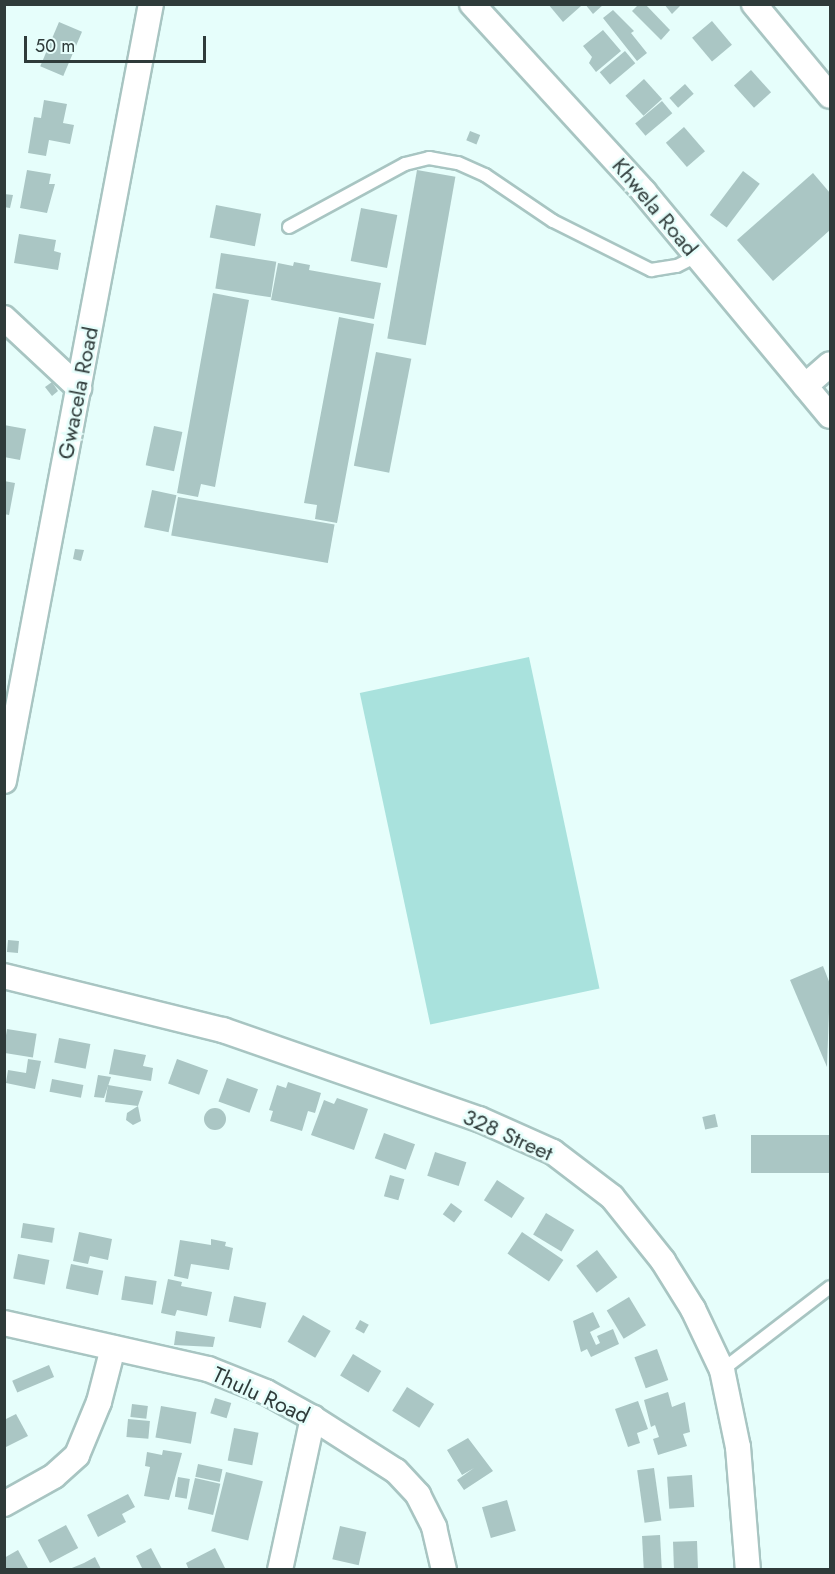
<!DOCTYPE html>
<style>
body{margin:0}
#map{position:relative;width:835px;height:1574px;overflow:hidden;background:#e6fefb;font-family:Jost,sans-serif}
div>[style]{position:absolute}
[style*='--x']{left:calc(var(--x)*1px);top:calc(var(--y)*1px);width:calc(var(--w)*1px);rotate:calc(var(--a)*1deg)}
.green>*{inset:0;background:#a9e2dd;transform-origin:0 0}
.building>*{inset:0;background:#aac6c4;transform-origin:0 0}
.round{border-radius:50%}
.roads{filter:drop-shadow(2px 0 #a8c5c2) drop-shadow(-2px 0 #a8c5c2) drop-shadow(0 2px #a8c5c2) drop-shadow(0 -2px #a8c5c2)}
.service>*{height:12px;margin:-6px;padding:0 6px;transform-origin:6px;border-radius:6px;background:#fff}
.minor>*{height:24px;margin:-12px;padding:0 12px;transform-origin:12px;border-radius:12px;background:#fff}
span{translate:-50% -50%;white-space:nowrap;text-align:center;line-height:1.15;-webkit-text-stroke:5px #e6fefb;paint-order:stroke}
.street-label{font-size:22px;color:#2f3b3a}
.frame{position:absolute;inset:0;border:6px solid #2f3b3a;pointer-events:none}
.scale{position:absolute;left:24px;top:36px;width:182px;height:27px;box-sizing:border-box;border:3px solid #2f3b3a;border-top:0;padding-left:8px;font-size:18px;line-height:21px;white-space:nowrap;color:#2f3b3a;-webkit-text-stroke:4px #e6fefb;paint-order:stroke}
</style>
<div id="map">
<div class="green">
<i style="left:529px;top:657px;width:339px;height:173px;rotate:78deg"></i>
</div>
<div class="building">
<i style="clip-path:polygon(548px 4px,580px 4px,581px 6px,563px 22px)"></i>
<i style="clip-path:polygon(585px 4px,604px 4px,593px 14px)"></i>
<i style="clip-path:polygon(639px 4px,645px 4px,670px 30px,661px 40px,632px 11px)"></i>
<i style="clip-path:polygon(664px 4px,682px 4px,672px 14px)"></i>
<i style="clip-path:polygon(613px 10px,634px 31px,631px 33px,647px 53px,637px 61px,603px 18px)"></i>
<i style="left:712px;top:21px;width:31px;height:26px;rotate:50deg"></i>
<i style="left:59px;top:22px;width:25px;height:48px;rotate:23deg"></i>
<i style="clip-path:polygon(603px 30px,621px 51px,596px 72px,589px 63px,592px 57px,583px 46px)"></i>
<i style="left:625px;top:51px;width:16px;height:33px;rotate:50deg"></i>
<i style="left:751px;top:70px;width:30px;height:23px;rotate:48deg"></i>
<i style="left:644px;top:79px;width:27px;height:25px;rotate:48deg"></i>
<i style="left:685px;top:84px;width:13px;height:21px;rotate:48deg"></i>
<i style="clip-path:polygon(44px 100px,67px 104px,63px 123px,74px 125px,70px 144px,49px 140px,46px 156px,28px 153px,34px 117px,41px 118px)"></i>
<i style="left:662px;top:101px;width:16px;height:35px;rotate:50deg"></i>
<i style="left:684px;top:127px;width:32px;height:24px;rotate:49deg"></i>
<i style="left:470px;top:131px;width:11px;height:10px;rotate:22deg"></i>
<i style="clip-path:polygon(27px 170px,51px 174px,49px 184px,55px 184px,47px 213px,20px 208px)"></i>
<i style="left:417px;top:170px;width:39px;height:171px;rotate:10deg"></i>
<i style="left:743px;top:171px;width:21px;height:55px;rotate:37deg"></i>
<i style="clip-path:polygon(813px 173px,830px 193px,830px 230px,773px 281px,737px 240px)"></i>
<i style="clip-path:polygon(4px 194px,13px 195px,10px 208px,4px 207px)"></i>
<i style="left:216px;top:205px;width:46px;height:33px;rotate:11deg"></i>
<i style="left:361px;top:208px;width:37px;height:54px;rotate:11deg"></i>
<i style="clip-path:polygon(19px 234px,56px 240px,54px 251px,61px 253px,58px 270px,14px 263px)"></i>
<i style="left:221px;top:253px;width:56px;height:36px;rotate:9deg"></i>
<i style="clip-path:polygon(294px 262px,310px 265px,309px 270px,381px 283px,374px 319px,271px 300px,278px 263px,293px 266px)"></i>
<i style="clip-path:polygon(213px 293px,249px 300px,215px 487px,201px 484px,198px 497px,177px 493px)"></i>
<i style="clip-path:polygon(339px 317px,374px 324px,337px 523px,315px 519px,317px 505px,304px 503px)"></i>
<i style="left:376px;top:352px;width:36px;height:116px;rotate:11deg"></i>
<i style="clip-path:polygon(52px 382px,58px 391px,52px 396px,45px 387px)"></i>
<i style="clip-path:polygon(4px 425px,26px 429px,20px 460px,4px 457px)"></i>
<i style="left:154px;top:426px;width:29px;height:40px;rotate:12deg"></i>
<i style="clip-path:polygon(4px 481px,15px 483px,9px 515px,4px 514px)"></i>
<i style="left:152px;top:490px;width:25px;height:38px;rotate:12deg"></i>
<i style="left:178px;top:497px;width:159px;height:39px;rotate:10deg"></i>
<i style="clip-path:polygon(75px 549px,84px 550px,81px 561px,73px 559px)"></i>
<i style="left:8px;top:940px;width:11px;height:12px;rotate:5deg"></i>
<i style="clip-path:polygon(823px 966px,830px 984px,827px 1067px,790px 980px)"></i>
<i style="left:7px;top:1029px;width:30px;height:24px;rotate:9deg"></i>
<i style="left:59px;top:1038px;width:32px;height:25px;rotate:11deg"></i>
<i style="clip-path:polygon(114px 1049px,146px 1055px,143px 1066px,153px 1068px,151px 1081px,109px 1074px)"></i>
<i style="clip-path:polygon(28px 1059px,41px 1061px,35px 1089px,6px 1083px,8px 1070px,26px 1073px)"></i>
<i style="left:177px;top:1059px;width:33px;height:26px;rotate:20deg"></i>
<i style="clip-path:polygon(98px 1075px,111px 1077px,104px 1098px,94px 1097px)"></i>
<i style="left:227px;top:1078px;width:33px;height:25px;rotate:20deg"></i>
<i style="left:52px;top:1079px;width:32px;height:13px;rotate:11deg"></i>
<i style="clip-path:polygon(288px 1082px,321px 1093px,315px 1113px,308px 1111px,302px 1131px,270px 1121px,273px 1111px,269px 1110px,277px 1085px,286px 1088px)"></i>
<i style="clip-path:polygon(108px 1085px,143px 1091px,138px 1106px,141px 1121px,133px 1125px,126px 1120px,127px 1113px,138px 1106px,105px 1102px)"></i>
<i style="clip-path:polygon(337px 1098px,368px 1109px,354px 1150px,311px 1135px,324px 1100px,334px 1104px)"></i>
<i class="round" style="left:204px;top:1108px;width:22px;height:22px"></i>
<i style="left:715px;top:1114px;width:13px;height:13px;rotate:77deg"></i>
<i style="left:384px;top:1133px;width:33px;height:27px;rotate:20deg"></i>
<i style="left:830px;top:1135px;width:38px;height:79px;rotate:90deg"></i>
<i style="left:435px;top:1152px;width:33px;height:25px;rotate:18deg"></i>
<i style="left:390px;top:1175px;width:15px;height:22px;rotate:16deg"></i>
<i style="left:497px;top:1180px;width:33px;height:24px;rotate:33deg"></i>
<i style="left:451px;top:1203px;width:14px;height:14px;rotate:36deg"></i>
<i style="left:546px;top:1213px;width:33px;height:25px;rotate:31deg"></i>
<i style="left:23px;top:1223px;width:32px;height:15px;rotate:9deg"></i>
<i style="clip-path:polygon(79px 1232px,112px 1239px,108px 1260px,90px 1256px,88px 1264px,73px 1261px)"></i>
<i style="left:522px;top:1232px;width:50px;height:26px;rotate:34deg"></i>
<i style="clip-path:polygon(211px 1239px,226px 1242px,225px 1246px,233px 1248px,229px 1270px,191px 1264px,188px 1279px,174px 1276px,180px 1240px,211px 1245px)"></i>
<i style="left:597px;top:1250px;width:34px;height:26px;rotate:53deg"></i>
<i style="left:18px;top:1254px;width:32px;height:25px;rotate:11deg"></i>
<i style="left:71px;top:1264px;width:33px;height:25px;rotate:12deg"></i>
<i style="left:125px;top:1276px;width:32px;height:24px;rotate:9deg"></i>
<i style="clip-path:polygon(168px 1279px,182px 1282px,181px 1286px,212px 1292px,207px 1316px,177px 1310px,175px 1316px,161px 1313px)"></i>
<i style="left:234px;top:1296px;width:33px;height:26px;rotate:12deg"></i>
<i style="left:629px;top:1297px;width:33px;height:26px;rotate:59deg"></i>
<i style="clip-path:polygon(593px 1312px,600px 1327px,590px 1332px,596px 1345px,600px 1343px,597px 1336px,613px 1329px,619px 1344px,591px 1357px,587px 1349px,581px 1352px,573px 1321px)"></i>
<i style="left:303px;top:1315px;width:32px;height:31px;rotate:30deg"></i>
<i style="left:360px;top:1320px;width:10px;height:10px;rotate:29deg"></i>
<i style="clip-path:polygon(176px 1331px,215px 1337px,213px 1347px,174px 1345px)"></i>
<i style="left:657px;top:1349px;width:33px;height:24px;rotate:70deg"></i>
<i style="left:353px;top:1354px;width:33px;height:25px;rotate:31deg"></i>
<i style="left:49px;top:1365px;width:13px;height:40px;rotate:67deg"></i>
<i style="left:407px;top:1387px;width:32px;height:28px;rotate:32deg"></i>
<i style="clip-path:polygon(668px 1392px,672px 1407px,685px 1402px,690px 1432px,683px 1434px,687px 1446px,658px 1455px,653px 1439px,659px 1437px,655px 1425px,651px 1427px,644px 1400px)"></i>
<i style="left:215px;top:1398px;width:17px;height:16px;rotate:17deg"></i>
<i style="clip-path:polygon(638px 1401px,648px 1429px,637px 1433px,640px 1443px,628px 1447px,615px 1409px)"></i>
<i style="left:132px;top:1404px;width:16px;height:13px;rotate:7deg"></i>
<i style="left:161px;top:1406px;width:36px;height:32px;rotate:10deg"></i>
<i style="clip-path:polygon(16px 1414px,28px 1436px,4px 1448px,4px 1420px)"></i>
<i style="left:128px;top:1419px;width:22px;height:18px;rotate:5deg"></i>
<i style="left:234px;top:1428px;width:25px;height:33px;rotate:11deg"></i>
<i style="clip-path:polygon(468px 1438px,493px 1471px,464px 1490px,457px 1480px,474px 1468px,462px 1475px,447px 1450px)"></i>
<i style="clip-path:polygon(163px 1450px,182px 1453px,169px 1500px,144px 1496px,150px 1467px,145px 1466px,147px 1452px,162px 1455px)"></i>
<i style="left:198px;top:1464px;width:25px;height:13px;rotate:12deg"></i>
<i style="left:654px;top:1468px;width:53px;height:17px;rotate:82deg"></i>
<i style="left:226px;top:1472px;width:38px;height:61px;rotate:14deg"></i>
<i style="left:692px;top:1475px;width:32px;height:25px;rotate:86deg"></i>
<i style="left:178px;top:1477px;width:12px;height:20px;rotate:9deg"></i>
<i style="left:195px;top:1478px;width:26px;height:32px;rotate:13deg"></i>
<i style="clip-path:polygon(128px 1494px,135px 1507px,122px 1514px,126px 1522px,98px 1537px,87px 1515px)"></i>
<i style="left:507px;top:1500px;width:32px;height:26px;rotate:74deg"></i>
<i style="left:66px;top:1525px;width:26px;height:32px;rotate:62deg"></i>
<i style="left:340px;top:1526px;width:27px;height:34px;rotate:13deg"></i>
<i style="left:660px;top:1535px;width:35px;height:18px;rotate:87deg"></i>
<i style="left:697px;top:1541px;width:29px;height:24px;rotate:88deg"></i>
<i style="clip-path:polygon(151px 1548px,162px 1569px,161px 1570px,143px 1570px,136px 1556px)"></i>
<i style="clip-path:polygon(215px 1548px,226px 1570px,189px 1570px,186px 1563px)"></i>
<i style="clip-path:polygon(18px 1550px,29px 1570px,4px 1570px,4px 1558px)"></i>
<i style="clip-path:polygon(95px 1557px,101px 1569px,67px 1570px,84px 1563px)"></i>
</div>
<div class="roads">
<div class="service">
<i style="--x:289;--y:227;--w:132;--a:-28.5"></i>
<i style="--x:405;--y:164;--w:25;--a:-14"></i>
<i style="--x:429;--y:158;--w:29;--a:10"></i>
<i style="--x:458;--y:163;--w:30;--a:24"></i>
<i style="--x:485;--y:175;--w:82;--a:34.1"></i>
<i style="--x:553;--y:221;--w:110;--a:26.6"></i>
<i style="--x:651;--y:270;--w:26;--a:-9"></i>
<i style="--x:677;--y:266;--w:22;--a:-27"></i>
<i style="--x:722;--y:1370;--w:136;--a:-37.5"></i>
</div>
<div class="minor">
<i style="--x:472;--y:4;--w:255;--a:47.5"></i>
<i style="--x:644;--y:192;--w:291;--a:50.3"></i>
<i style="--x:754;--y:4;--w:119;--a:50.4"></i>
<i style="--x:4;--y:318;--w:103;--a:43"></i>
<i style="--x:805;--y:386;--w:33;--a:-41"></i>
<i style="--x:4;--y:781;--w:791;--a:-79.29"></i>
<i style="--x:4;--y:976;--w:226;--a:13.9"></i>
<i style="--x:223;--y:1030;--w:271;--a:19.2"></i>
<i style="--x:479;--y:1119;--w:81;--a:24"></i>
<i style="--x:553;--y:1152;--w:74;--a:37.3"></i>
<i style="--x:612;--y:1197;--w:82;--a:51.4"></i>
<i style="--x:663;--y:1261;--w:57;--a:58"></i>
<i style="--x:693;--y:1309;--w:68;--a:64.6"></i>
<i style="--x:722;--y:1370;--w:79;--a:78.3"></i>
<i style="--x:738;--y:1447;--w:123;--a:85.4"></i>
<i style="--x:4;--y:1323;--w:209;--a:12.7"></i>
<i style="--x:208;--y:1369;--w:62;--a:21.6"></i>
<i style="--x:266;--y:1392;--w:54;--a:29"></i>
<i style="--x:313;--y:1418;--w:98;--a:32.6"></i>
<i style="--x:396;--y:1471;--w:33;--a:47"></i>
<i style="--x:418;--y:1495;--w:36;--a:63"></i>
<i style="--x:434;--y:1527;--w:44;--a:76.9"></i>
<i style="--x:4;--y:1504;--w:57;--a:-29.2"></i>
<i style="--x:54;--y:1476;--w:31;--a:-42"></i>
<i style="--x:77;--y:1455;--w:57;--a:-67.5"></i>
<i style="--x:99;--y:1402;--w:56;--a:-75.5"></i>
<i style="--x:280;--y:1570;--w:156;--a:-77.8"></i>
</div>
</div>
<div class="street-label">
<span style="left:655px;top:207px;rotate:50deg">Khwela Road</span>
<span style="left:78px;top:393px;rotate:-79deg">Gwacela Road</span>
<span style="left:508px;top:1135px;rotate:24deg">328 Street</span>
<span style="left:261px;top:1395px;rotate:25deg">Thulu Road</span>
</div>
<div class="frame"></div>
<div class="scale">50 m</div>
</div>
